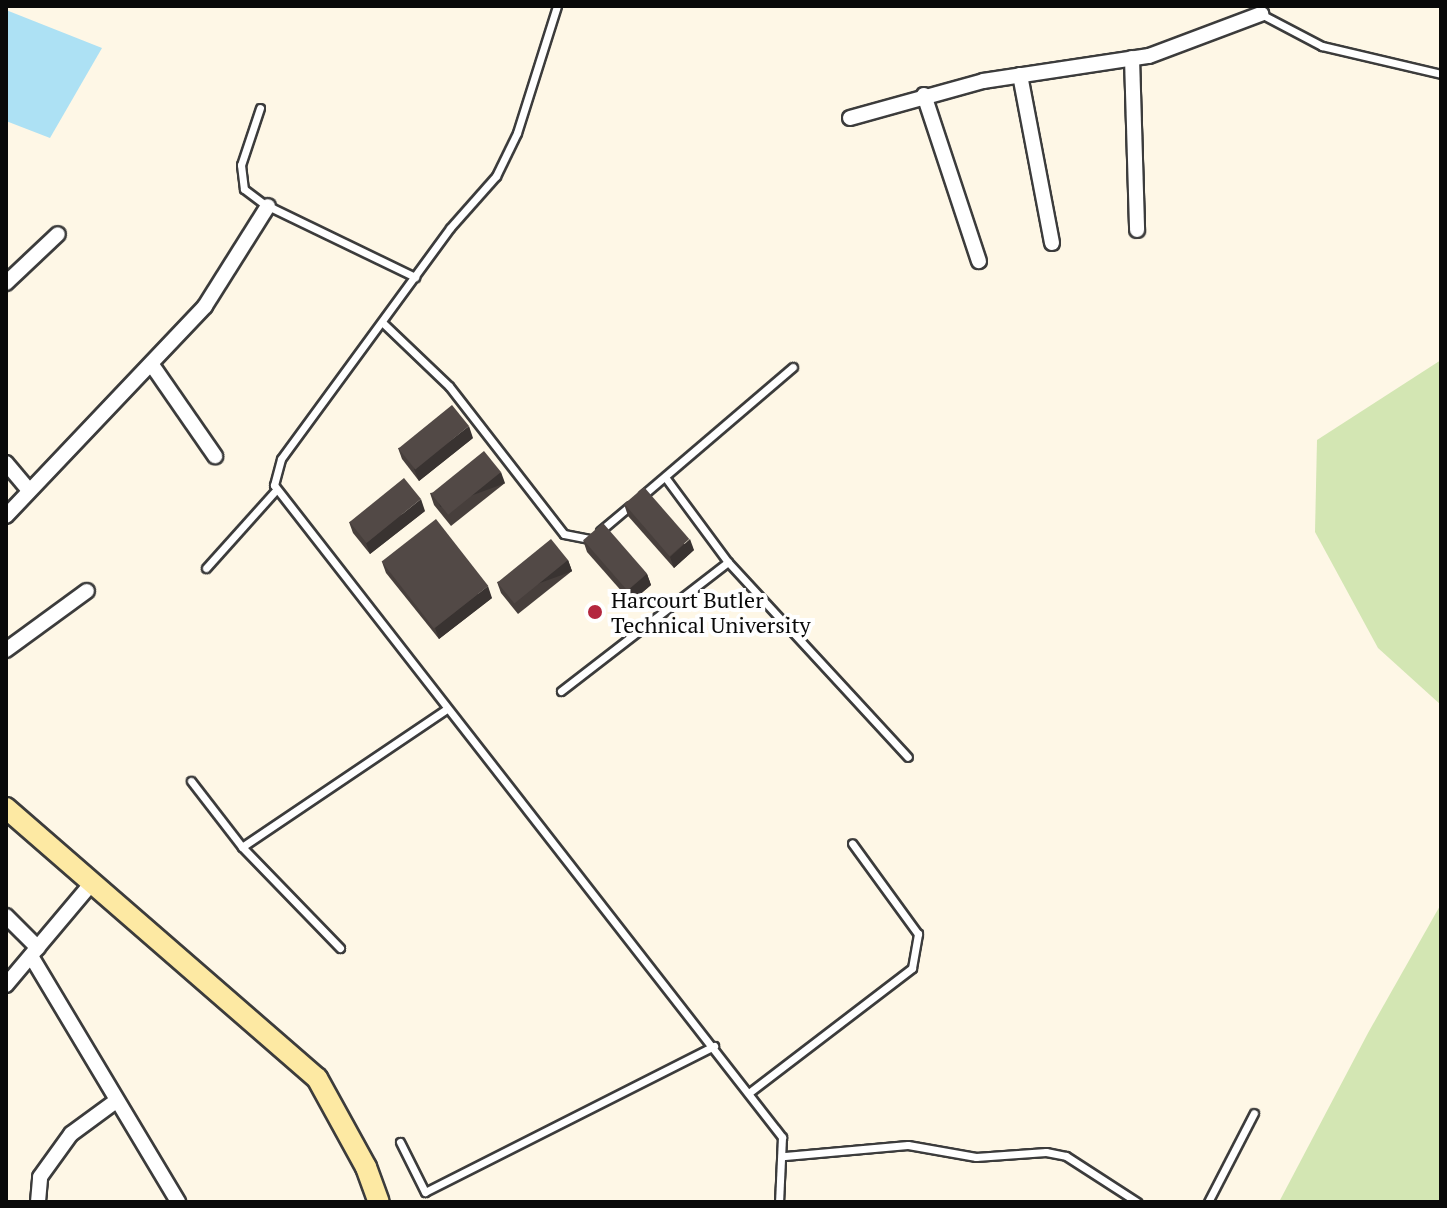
<!DOCTYPE html>
<style>
body{margin:0}
#map{position:relative;width:1447px;height:1208px;overflow:hidden;background:#fef7e6;font-family:"PT Serif",serif}
div>[style]{position:absolute}
[style*='--x']{left:calc(var(--x)*1px);top:calc(var(--y)*1px);width:calc(var(--w)*1px);rotate:calc(var(--a)*1deg)}
.green>*{inset:0;background:#d3e6b3}
.water>*{inset:0;background:#ade1f4}
.roads{filter:drop-shadow(2px 0 #3c3c3c) drop-shadow(-2px 0 #3c3c3c) drop-shadow(0 2px #3c3c3c) drop-shadow(0 -2px #3c3c3c)}
.lane>*{height:7px;margin:-3.5px;padding:0 3.5px;transform-origin:3.5px;border-radius:3.5px;background:#fff}
.street>*{height:14px;margin:-7px;padding:0 7px;transform-origin:7px;border-radius:7px;background:#fff}
.secondary>*{height:20px;margin:-10px;padding:0 10px;transform-origin:10px;border-radius:10px;background:#fde9a3}
.wall>*{inset:0;background:#473f3c}
.shaded-wall>*{inset:0;background:#393331;transform-origin:0 0}
.building>*{inset:0;background:#524946;transform-origin:0 0}
.dots>*{width:22px;height:22px;translate:-50% -50%;box-sizing:border-box;border:4px solid #fff;border-radius:50%}
span{translate:-50% -50%;white-space:nowrap;text-align:center;line-height:1.15;-webkit-text-stroke:8px #fff;paint-order:stroke}
.poi-label{font-size:22px;color:#090909}
.left{translate:0 -50%;text-align:left}
.frame{position:absolute;inset:0;border:8px solid #090909;pointer-events:none}
</style>
<div id="map">
<div class="green">
<i style="clip-path:polygon(1441px 360px,1441px 705px,1378px 648px,1315px 532px,1317px 440px)"></i>
<i style="clip-path:polygon(1441px 904px,1441px 1202px,1279px 1202px,1368px 1033px)"></i>
</div>
<div class="water">
<i style="clip-path:polygon(6px 10px,102px 48px,50px 138px,6px 121px)"></i>
</div>
<div class="roads">
<div class="lane">
<i style="--x:557;--y:6;--w:133;--a:107.5"></i>
<i style="--x:517;--y:133;--w:48;--a:116"></i>
<i style="--x:496;--y:176;--w:69;--a:131.5"></i>
<i style="--x:450;--y:228;--w:286;--a:126.2"></i>
<i style="--x:281;--y:459;--w:27;--a:105"></i>
<i style="--x:274;--y:485;--w:827;--a:52.08"></i>
<i style="--x:782;--y:1137;--w:65;--a:92.6"></i>
<i style="--x:1261;--y:14;--w:69;--a:27.7"></i>
<i style="--x:1322;--y:46;--w:122;--a:13.2"></i>
<i style="--x:260;--y:108;--w:60;--a:108.4"></i>
<i style="--x:241;--y:165;--w:24;--a:83"></i>
<i style="--x:244;--y:189;--w:25;--a:37"></i>
<i style="--x:264;--y:204;--w:168;--a:25.8"></i>
<i style="--x:383;--y:323;--w:91;--a:43.7"></i>
<i style="--x:449;--y:386;--w:187;--a:52.2"></i>
<i style="--x:564;--y:534;--w:26;--a:11"></i>
<i style="--x:665;--y:477;--w:106;--a:53.5"></i>
<i style="--x:728;--y:562;--w:265;--a:47.3"></i>
<i style="--x:643;--y:495;--w:197;--a:-40.5"></i>
<i style="--x:600;--y:531;--w:39;--a:-40"></i>
<i style="--x:206;--y:568;--w:105;--a:-48.1"></i>
<i style="--x:561;--y:691;--w:211;--a:-37.7"></i>
<i style="--x:191;--y:781;--w:83;--a:52.3"></i>
<i style="--x:340;--y:948;--w:141;--a:-134.1"></i>
<i style="--x:242;--y:847;--w:245;--a:-34"></i>
<i style="--x:750;--y:1092;--w:204;--a:-37.4"></i>
<i style="--x:912;--y:968;--w:35;--a:-80"></i>
<i style="--x:918;--y:934;--w:112;--a:-126"></i>
<i style="--x:400;--y:1142;--w:56;--a:63.4"></i>
<i style="--x:425;--y:1192;--w:324;--a:-26.8"></i>
<i style="--x:785;--y:1156;--w:123;--a:-5.1"></i>
<i style="--x:908;--y:1145;--w:69;--a:10"></i>
<i style="--x:976;--y:1157;--w:70;--a:-4.1"></i>
<i style="--x:1046;--y:1152;--w:20;--a:11"></i>
<i style="--x:1066;--y:1156;--w:85;--a:32.9"></i>
<i style="--x:1208;--y:1202;--w:100;--a:-62.7"></i>
</div>
<div class="street">
<i style="--x:1132;--y:58;--w:172;--a:88.3"></i>
<i style="--x:1020;--y:75;--w:171;--a:79.2"></i>
<i style="--x:924;--y:95;--w:175;--a:71.7"></i>
<i style="--x:850;--y:118;--w:138;--a:-15.5"></i>
<i style="--x:983;--y:81;--w:168;--a:-8.6"></i>
<i style="--x:1149;--y:56;--w:120;--a:-20.6"></i>
<i style="--x:6;--y:283;--w:71;--a:-43.3"></i>
<i style="--x:152;--y:365;--w:111;--a:55.3"></i>
<i style="--x:6;--y:463;--w:35;--a:50"></i>
<i style="--x:6;--y:516;--w:289;--a:-46.5"></i>
<i style="--x:205;--y:306;--w:118;--a:-57.8"></i>
<i style="--x:6;--y:650;--w:100;--a:-36.1"></i>
<i style="--x:6;--y:916;--w:45;--a:45"></i>
<i style="--x:31;--y:956;--w:287;--a:59.1"></i>
<i style="--x:6;--y:985;--w:132;--a:-49.9"></i>
<i style="--x:38;--y:1202;--w:25;--a:-85"></i>
<i style="--x:40;--y:1177;--w:53;--a:-54.2"></i>
<i style="--x:71;--y:1134;--w:56;--a:-36.3"></i>
</div>
<div class="secondary">
<i style="--x:6;--y:808;--w:412;--a:41"></i>
<i style="--x:317;--y:1078;--w:102;--a:61.2"></i>
<i style="--x:366;--y:1167;--w:37;--a:70"></i>
</div>
</div>
<div class="wall">
<i style="clip-path:polygon(473px 438px,419px 481px,402px 459px,398px 448px)"></i>
<i style="clip-path:polygon(505px 483px,451px 526px,434px 505px,430px 493px)"></i>
<i style="clip-path:polygon(624px 504px,694px 550px,674px 568px,628px 516px)"></i>
<i style="clip-path:polygon(425px 511px,370px 554px,353px 533px,349px 522px)"></i>
<i style="clip-path:polygon(583px 540px,647px 574px,651px 585px,631px 602px,587px 552px)"></i>
<i style="clip-path:polygon(568px 560px,572px 571px,518px 614px,501px 593px,497px 582px)"></i>
<i style="clip-path:polygon(382px 562px,492px 598px,439px 639px,386px 573px)"></i>
</div>
<div class="shaded-wall">
<i style="clip-path:polygon(469px 426px,473px 438px,419px 481px,414px 469px)"></i>
<i style="left:501px;top:472px;width:12px;height:69px;rotate:70deg"></i>
<i style="clip-path:polygon(421px 499px,425px 511px,370px 554px,366px 543px)"></i>
<i style="clip-path:polygon(690px 539px,694px 550px,674px 568px,670px 557px)"></i>
<i style="left:568px;top:560px;width:12px;height:69px;rotate:70deg"></i>
<i style="clip-path:polygon(647px 574px,651px 585px,631px 602px,627px 591px)"></i>
<i style="clip-path:polygon(488px 586px,492px 598px,439px 639px,435px 628px)"></i>
</div>
<div class="building">
<i style="left:452px;top:405px;width:27px;height:69px;rotate:51deg"></i>
<i style="left:484px;top:451px;width:27px;height:68px;rotate:51deg"></i>
<i style="left:404px;top:478px;width:27px;height:70px;rotate:51deg"></i>
<i style="left:644px;top:487px;width:69px;height:26px;rotate:49deg"></i>
<i style="left:436px;top:519px;width:85px;height:69px;rotate:52deg"></i>
<i style="left:603px;top:523px;width:67px;height:26px;rotate:49deg"></i>
<i style="left:551px;top:539px;width:27px;height:69px;rotate:51deg"></i>
</div>
<div class="dots">
<i style="left:595px;top:612px;background:#b4273e"></i>
</div>
<div class="poi-label">
<span class="left" style="left:611px;top:612px">Harcourt Butler<br>Technical University</span>
</div>
<div class="frame"></div>
</div>
